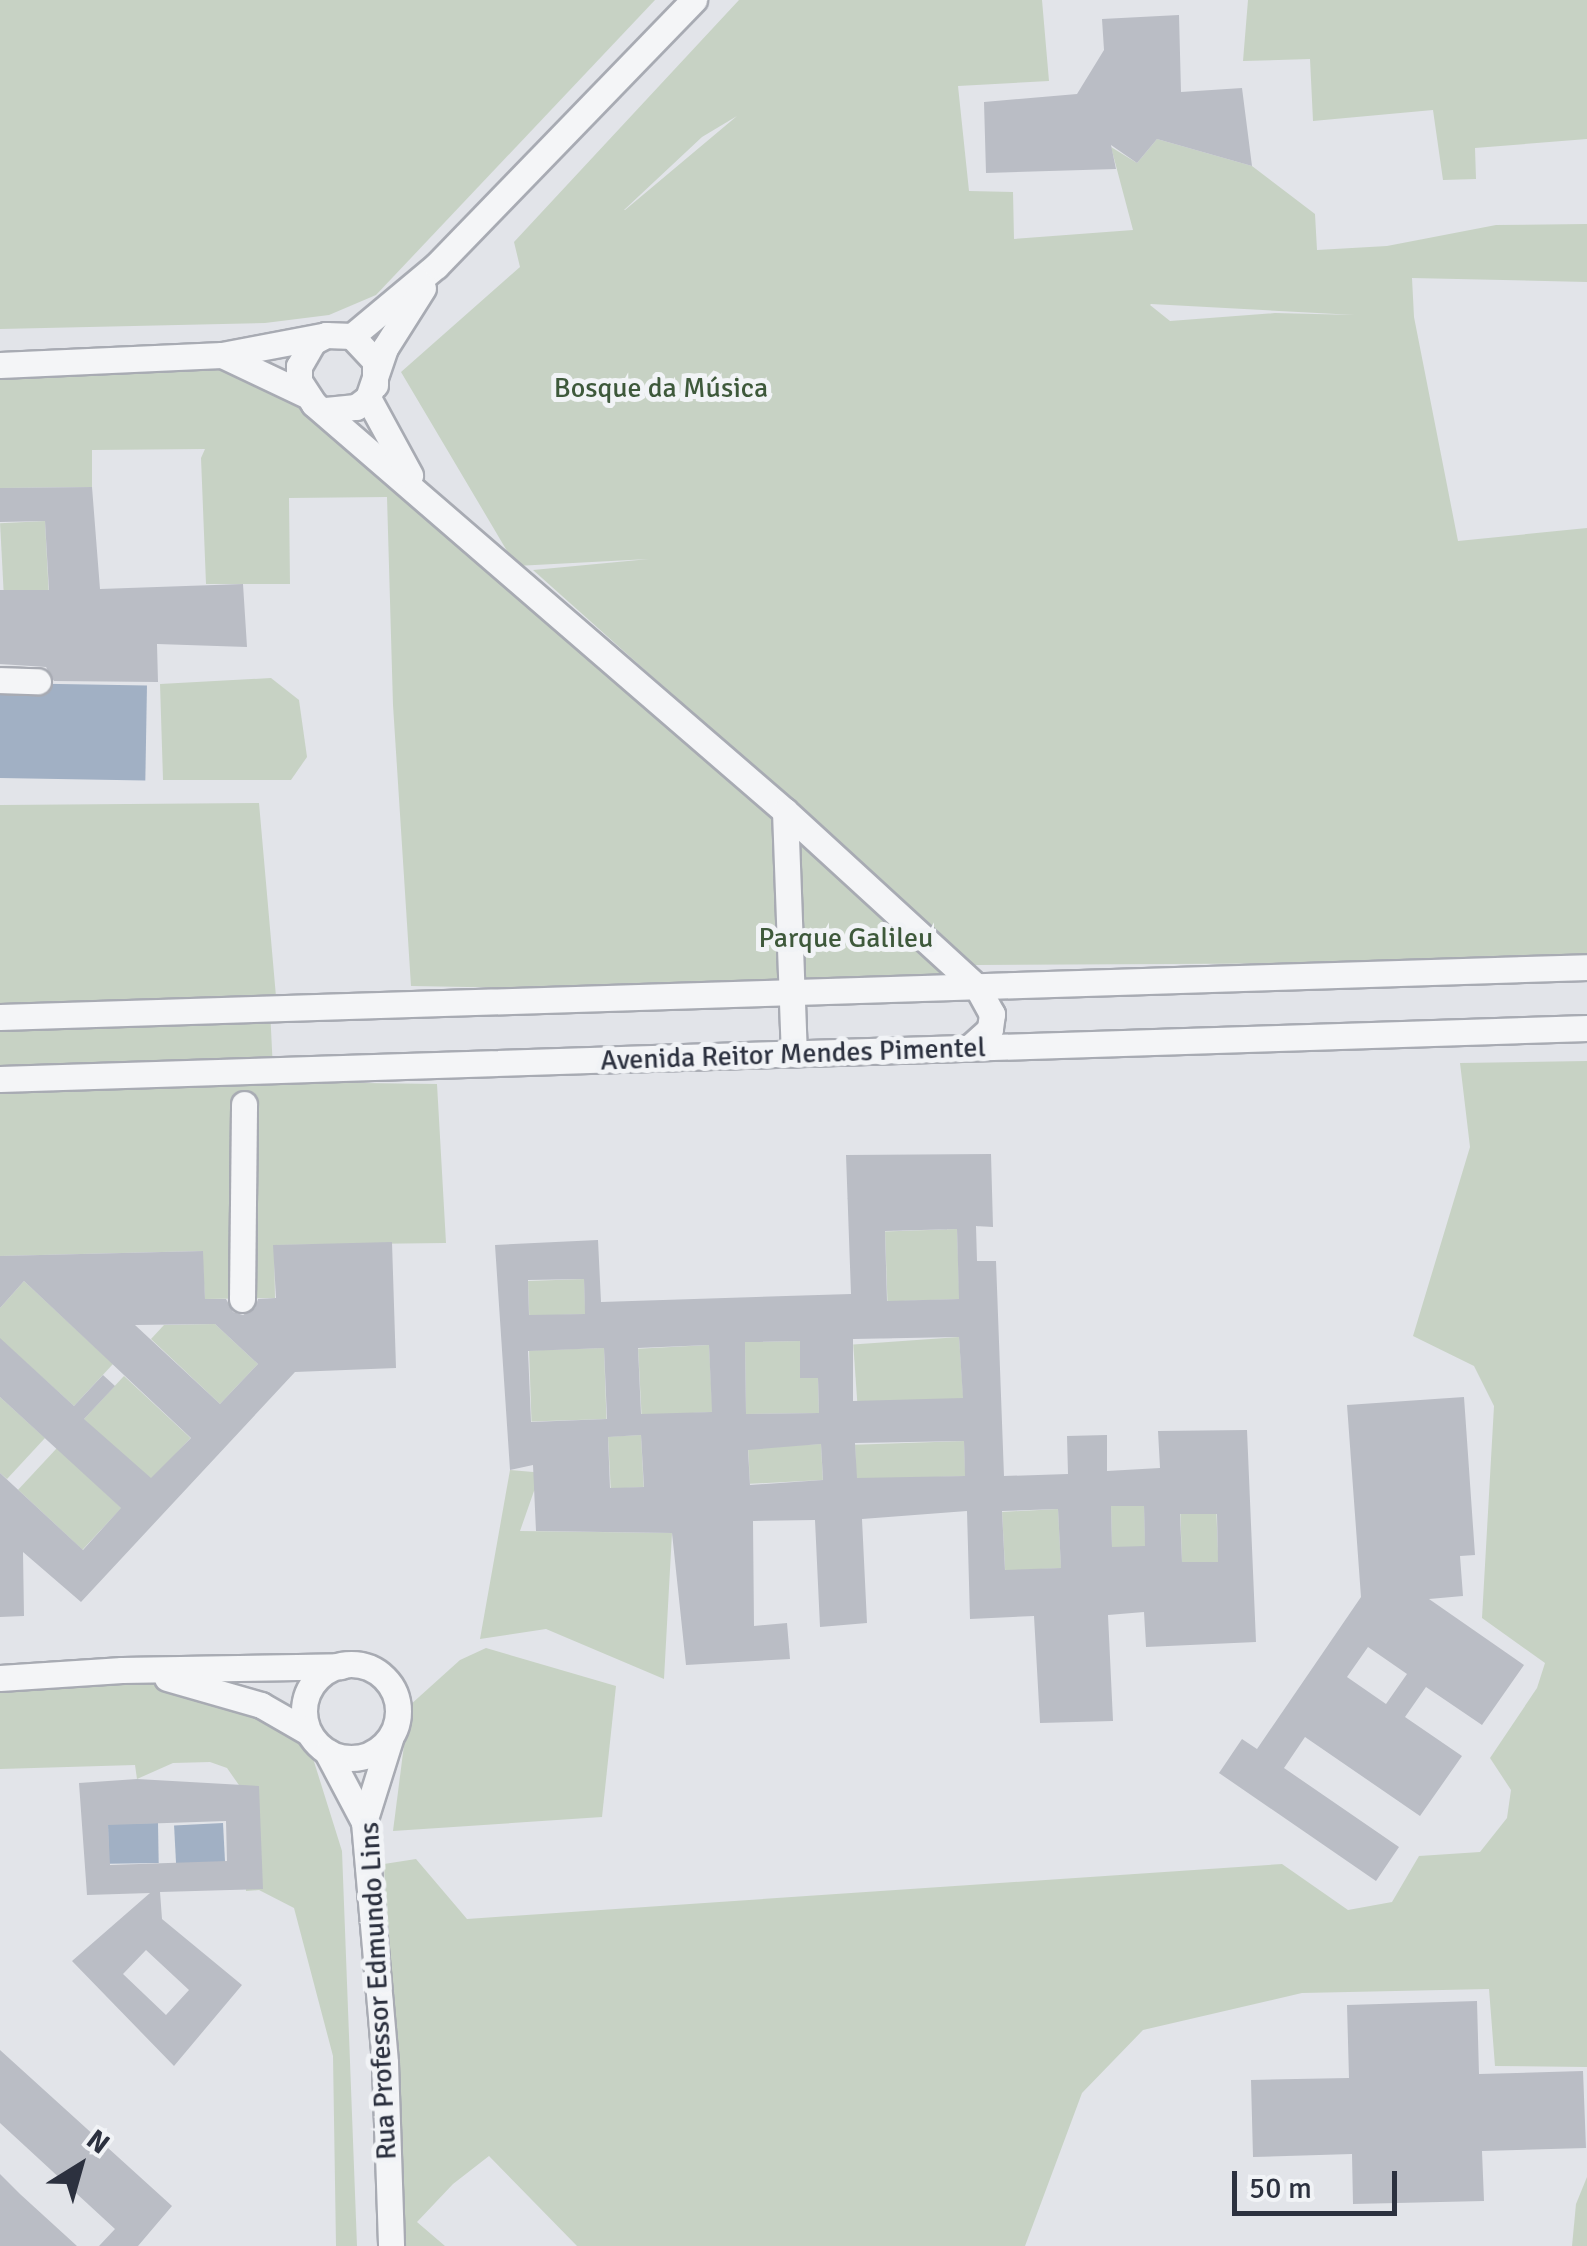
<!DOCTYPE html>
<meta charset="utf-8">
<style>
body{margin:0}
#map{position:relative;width:1587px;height:2246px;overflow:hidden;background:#e2e4e9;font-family:Signika,sans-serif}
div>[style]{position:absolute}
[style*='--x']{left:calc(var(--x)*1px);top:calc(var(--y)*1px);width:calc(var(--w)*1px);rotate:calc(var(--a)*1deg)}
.green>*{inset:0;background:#c7d2c4;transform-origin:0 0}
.water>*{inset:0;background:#a1b0c4;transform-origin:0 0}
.building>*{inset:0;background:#babdc5}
.roads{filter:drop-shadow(2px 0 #a8abb3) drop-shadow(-2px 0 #a8abb3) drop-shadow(0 2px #a8abb3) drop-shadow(0 -2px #a8abb3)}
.street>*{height:25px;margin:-12.5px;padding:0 12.5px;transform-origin:12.5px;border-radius:12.5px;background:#f4f5f7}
.street>.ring{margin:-12.5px;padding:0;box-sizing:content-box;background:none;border:25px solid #f4f5f7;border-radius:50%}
span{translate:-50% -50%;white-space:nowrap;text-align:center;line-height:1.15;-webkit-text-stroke:10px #f1f3f6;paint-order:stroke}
.park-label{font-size:28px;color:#3e593b}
.street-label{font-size:28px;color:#2c313f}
.north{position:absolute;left:30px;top:2116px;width:100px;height:100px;-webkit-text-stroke:8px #f1f3f6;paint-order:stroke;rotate:37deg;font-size:28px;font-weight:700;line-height:40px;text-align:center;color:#2c313f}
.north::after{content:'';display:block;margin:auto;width:35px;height:45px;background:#2c313f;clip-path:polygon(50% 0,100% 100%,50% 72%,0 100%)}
.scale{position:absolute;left:1232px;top:2171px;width:165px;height:45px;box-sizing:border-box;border:5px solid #2c313f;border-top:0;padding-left:12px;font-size:30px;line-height:35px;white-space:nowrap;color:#2c313f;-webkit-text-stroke:8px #f1f3f6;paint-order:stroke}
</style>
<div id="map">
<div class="green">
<i style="clip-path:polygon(0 0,655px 0,376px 295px,329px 315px,265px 323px,0 329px)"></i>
<i style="clip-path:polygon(evenodd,739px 0,1042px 0,1049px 81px,958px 86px,969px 191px,1013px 192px,1014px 239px,1133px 230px,1111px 147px,1137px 163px,1157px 139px,1252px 166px,1315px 214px,1317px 250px,1387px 246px,1496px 225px,1587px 224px,1587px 282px,1412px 278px,1414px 317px,1458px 541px,1587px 528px,1587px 962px,975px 965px,533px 570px,649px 559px,516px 566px,401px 372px,520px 267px,514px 242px,739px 0,737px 116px,625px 210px,624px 210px,702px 137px,737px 116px,739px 0,1150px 305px,1151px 304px,1355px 315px,1275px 313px,1170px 321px,1150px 305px)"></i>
<i style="clip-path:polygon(1248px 0,1587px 0,1587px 139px,1475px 148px,1476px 179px,1443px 180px,1433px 110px,1313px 121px,1310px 59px,1243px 61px)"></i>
<i style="clip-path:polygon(223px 361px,301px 401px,773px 808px,788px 979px,529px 988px,411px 986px,393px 705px,387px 497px,289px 498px,290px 584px,206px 584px,201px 458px,205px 449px,92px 450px,92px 487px,0 488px,0 377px)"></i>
<i style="left:45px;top:521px;width:69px;height:45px;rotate:87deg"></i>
<i style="clip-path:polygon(271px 678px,299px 700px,307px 757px,291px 780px,163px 780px,160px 684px)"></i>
<i style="clip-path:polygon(259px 803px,277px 1008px,270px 1009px,273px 1070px,223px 1081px,437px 1084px,446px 1243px,274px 1245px,275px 1298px,205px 1299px,202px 1251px,0 1256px,0 805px)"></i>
<i style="clip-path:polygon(785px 811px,977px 987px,792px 992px)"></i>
<i style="clip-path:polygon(1587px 1061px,1587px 2067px,1495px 2066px,1489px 1989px,1302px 1993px,1143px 2030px,1082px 2093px,1025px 2246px,577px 2246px,489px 2156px,453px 2184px,417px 2222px,445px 2246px,400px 2246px,384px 1864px,416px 1859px,467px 1919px,1282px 1864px,1348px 1910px,1392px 1902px,1419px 1856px,1480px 1852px,1507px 1818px,1511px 1790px,1490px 1758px,1537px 1688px,1545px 1663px,1482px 1618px,1494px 1406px,1474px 1366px,1413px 1336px,1470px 1147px,1460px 1063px)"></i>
<i style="left:957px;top:1229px;width:70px;height:72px;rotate:88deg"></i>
<i style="left:584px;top:1279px;width:35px;height:56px;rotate:88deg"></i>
<i style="clip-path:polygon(24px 1281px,113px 1364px,74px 1406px,0 1339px,0 1308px)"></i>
<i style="clip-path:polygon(215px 1324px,258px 1364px,220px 1404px,151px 1339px,164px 1325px)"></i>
<i style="left:959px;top:1337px;width:62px;height:106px;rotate:86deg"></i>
<i style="clip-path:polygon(800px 1341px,800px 1377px,818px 1378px,819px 1413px,746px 1414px,745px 1342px)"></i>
<i style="left:709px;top:1345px;width:67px;height:71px;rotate:87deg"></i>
<i style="left:604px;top:1348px;width:71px;height:75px;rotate:88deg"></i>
<i style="left:124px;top:1376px;width:91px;height:59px;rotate:43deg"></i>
<i style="clip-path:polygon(0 1397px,45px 1438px,7px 1479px,0 1473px)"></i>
<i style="left:641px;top:1435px;width:52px;height:33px;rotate:87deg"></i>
<i style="left:964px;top:1441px;width:35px;height:109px;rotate:88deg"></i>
<i style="left:821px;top:1444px;width:36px;height:73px;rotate:87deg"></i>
<i style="left:57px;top:1448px;width:88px;height:57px;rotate:43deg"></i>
<i style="clip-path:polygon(510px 1470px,556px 1474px,534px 1491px,520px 1531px,672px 1533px,664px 1679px,546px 1629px,480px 1639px)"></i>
<i style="clip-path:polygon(1180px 1503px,1192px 1514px,1207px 1514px,1216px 1503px,1219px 1577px,1209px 1577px,1208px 1562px,1182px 1562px)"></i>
<i style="clip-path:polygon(1111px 1506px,1144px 1506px,1146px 1575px,1112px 1547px)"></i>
<i style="left:1058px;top:1509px;width:59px;height:56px;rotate:87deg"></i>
<i style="clip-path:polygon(486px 1648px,616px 1686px,602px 1817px,393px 1831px,409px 1706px,460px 1660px)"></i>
<i style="clip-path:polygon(138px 1670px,306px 1736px,342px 1851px,357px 2246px,336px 2246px,333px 2056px,294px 1908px,259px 1890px,246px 1891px,241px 1788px,227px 1768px,210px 1762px,173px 1763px,137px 1779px,135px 1765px,0 1769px,0 1687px)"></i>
<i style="clip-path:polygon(1587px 2177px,1587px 2246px,1572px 2246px,1576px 2204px)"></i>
</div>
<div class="water">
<i style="left:0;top:683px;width:147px;height:95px;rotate:1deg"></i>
<i style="left:158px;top:1823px;width:40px;height:50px;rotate:89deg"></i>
<i style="left:223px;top:1823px;width:40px;height:49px;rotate:87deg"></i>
</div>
<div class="building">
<i style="clip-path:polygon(1179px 15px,1181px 92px,1242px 88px,1252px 166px,1157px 139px,1137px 163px,1111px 145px,1116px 169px,986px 173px,984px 102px,1077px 94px,1104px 50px,1102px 19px)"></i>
<i style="clip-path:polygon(92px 487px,100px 589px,243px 584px,247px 647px,157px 644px,158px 682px,54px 681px,46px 667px,0 664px,0 590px,49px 590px,45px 521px,0 522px,0 488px)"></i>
<i style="clip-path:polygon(evenodd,991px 1154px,993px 1227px,976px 1226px,977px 1261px,996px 1261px,1004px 1476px,1068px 1474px,1067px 1436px,1107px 1435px,1107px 1471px,1160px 1468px,1158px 1431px,1247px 1430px,1256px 1642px,1146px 1647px,1144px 1612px,1108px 1615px,1113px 1721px,1040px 1723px,1034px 1616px,970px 1619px,967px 1511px,862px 1519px,867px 1623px,820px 1627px,815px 1520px,753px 1521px,754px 1626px,787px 1623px,790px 1659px,686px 1665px,672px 1533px,536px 1531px,533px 1465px,510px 1470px,495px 1245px,598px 1240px,601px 1302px,851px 1294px,846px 1155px,991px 1154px,957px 1229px,959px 1299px,887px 1301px,885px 1231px,957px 1229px,991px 1154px,584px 1279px,585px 1314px,529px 1315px,528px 1280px,584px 1279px,991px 1154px,959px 1337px,963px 1398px,853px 1401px,853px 1339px,959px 1337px,991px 1154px,800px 1341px,800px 1378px,818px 1378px,819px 1413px,746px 1414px,745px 1342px,800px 1341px,991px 1154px,709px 1345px,712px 1412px,641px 1414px,638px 1348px,709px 1345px,991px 1154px,604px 1348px,607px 1419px,531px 1422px,528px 1351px,604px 1348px,991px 1154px,641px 1435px,644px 1487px,610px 1488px,608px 1437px,641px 1435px,991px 1154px,964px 1441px,965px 1476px,857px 1478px,855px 1443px,964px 1441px,991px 1154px,821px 1444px,823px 1480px,750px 1485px,748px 1450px,821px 1444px,991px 1154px,1111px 1506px,1144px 1506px,1145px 1546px,1112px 1547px,1111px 1506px,991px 1154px,1058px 1509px,1061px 1568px,1005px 1570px,1002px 1511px,1058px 1509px,991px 1154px,1180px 1514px,1217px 1514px,1218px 1562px,1182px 1562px,1180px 1514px)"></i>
<i style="clip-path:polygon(evenodd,392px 1242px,396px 1368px,295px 1372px,81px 1602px,23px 1552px,24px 1616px,0 1617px,0 1473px,83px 1550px,121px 1508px,0 1397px,0 1338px,74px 1406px,103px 1375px,115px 1386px,84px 1419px,151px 1478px,191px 1438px,24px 1281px,0 1308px,0 1256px,203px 1251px,205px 1299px,226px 1299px,233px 1312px,243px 1315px,255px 1308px,258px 1299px,276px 1298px,273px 1245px,392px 1242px,215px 1324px,258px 1364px,220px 1404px,135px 1325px,215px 1324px)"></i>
<i style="clip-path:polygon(evenodd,1464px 1397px,1475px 1555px,1460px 1556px,1463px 1596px,1429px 1599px,1524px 1665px,1482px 1725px,1426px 1687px,1405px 1717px,1462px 1756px,1420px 1816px,1305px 1737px,1284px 1768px,1399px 1847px,1376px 1881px,1219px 1773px,1242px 1739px,1257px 1749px,1361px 1597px,1347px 1405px,1464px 1397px,1368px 1647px,1407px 1674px,1386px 1704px,1347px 1677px,1368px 1647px)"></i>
<i style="clip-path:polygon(evenodd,137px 1779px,259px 1786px,263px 1889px,160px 1892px,162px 1919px,242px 1985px,174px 2066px,72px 1961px,150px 1893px,87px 1895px,79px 1783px,137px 1779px,226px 1821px,227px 1861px,110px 1865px,108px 1825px,226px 1821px,137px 1779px,146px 1950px,189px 1990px,166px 2015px,123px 1974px,146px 1950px)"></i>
<i style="clip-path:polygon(1477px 2001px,1479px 2074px,1583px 2071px,1586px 2148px,1482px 2151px,1484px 2201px,1353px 2204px,1352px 2154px,1253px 2157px,1251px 2080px,1349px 2078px,1347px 2005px)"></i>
<i style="clip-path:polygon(0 2050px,172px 2206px,138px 2246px,99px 2246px,115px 2229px,0 2123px)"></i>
<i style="clip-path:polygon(0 2174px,20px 2194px,77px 2246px,0 2246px)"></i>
</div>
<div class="roads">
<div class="street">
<i style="--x:352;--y:336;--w:109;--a:-39.8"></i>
<i style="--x:436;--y:266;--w:371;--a:-45.9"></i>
<i style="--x:222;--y:355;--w:91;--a:25.4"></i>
<i style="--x:0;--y:365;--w:222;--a:-2.6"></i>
<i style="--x:222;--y:355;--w:103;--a:-10.7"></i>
<i style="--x:375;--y:385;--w:24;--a:-90"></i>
<i style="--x:375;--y:361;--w:34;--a:-133"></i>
<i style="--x:352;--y:336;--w:26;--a:-178"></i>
<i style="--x:326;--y:335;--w:15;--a:152"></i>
<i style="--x:313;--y:342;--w:28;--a:120"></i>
<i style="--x:299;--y:366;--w:15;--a:90"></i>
<i style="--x:299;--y:381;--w:27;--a:57"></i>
<i style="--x:314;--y:404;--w:622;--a:40.83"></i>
<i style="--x:785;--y:811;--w:260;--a:42.5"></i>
<i style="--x:977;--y:987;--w:31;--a:61"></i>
<i style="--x:992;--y:1014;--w:15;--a:98"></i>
<i style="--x:990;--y:1029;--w:28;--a:138"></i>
<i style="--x:368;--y:398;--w:88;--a:61.4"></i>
<i style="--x:326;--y:410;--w:30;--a:-6"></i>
<i style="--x:356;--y:407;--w:15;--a:-37"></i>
<i style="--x:368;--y:398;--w:53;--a:-71.2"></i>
<i style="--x:385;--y:348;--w:71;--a:-57.7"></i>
<i style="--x:0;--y:680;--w:38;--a:2"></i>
<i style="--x:785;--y:811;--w:243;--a:87.9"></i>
<i style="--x:0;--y:1017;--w:1588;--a:-1.8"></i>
<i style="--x:0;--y:1079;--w:1588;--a:-1.84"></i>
<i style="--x:242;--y:1299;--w:195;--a:-89.4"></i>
<i class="ring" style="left:304px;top:1664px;width:69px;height:69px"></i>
<i style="--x:0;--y:1678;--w:122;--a:-3.8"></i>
<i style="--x:122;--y:1670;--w:219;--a:-1"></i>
<i style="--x:167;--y:1678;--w:98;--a:16"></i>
<i style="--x:261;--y:1705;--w:54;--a:29.9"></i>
<i style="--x:390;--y:1739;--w:87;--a:107.4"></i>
<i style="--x:364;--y:1822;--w:242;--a:85"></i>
<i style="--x:385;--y:2063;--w:183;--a:88.1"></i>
<i style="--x:327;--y:1752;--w:79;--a:62.1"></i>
</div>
</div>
<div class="park-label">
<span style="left:661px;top:388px">Bosque da Música</span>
<span style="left:846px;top:938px">Parque Galileu</span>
</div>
<div class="street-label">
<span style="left:793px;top:1054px;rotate:-2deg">Avenida Reitor Mendes Pimentel</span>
<span style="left:378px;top:1991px;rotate:-93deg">Rua Professor Edmundo Lins</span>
</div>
<div class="north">N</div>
<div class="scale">50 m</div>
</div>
